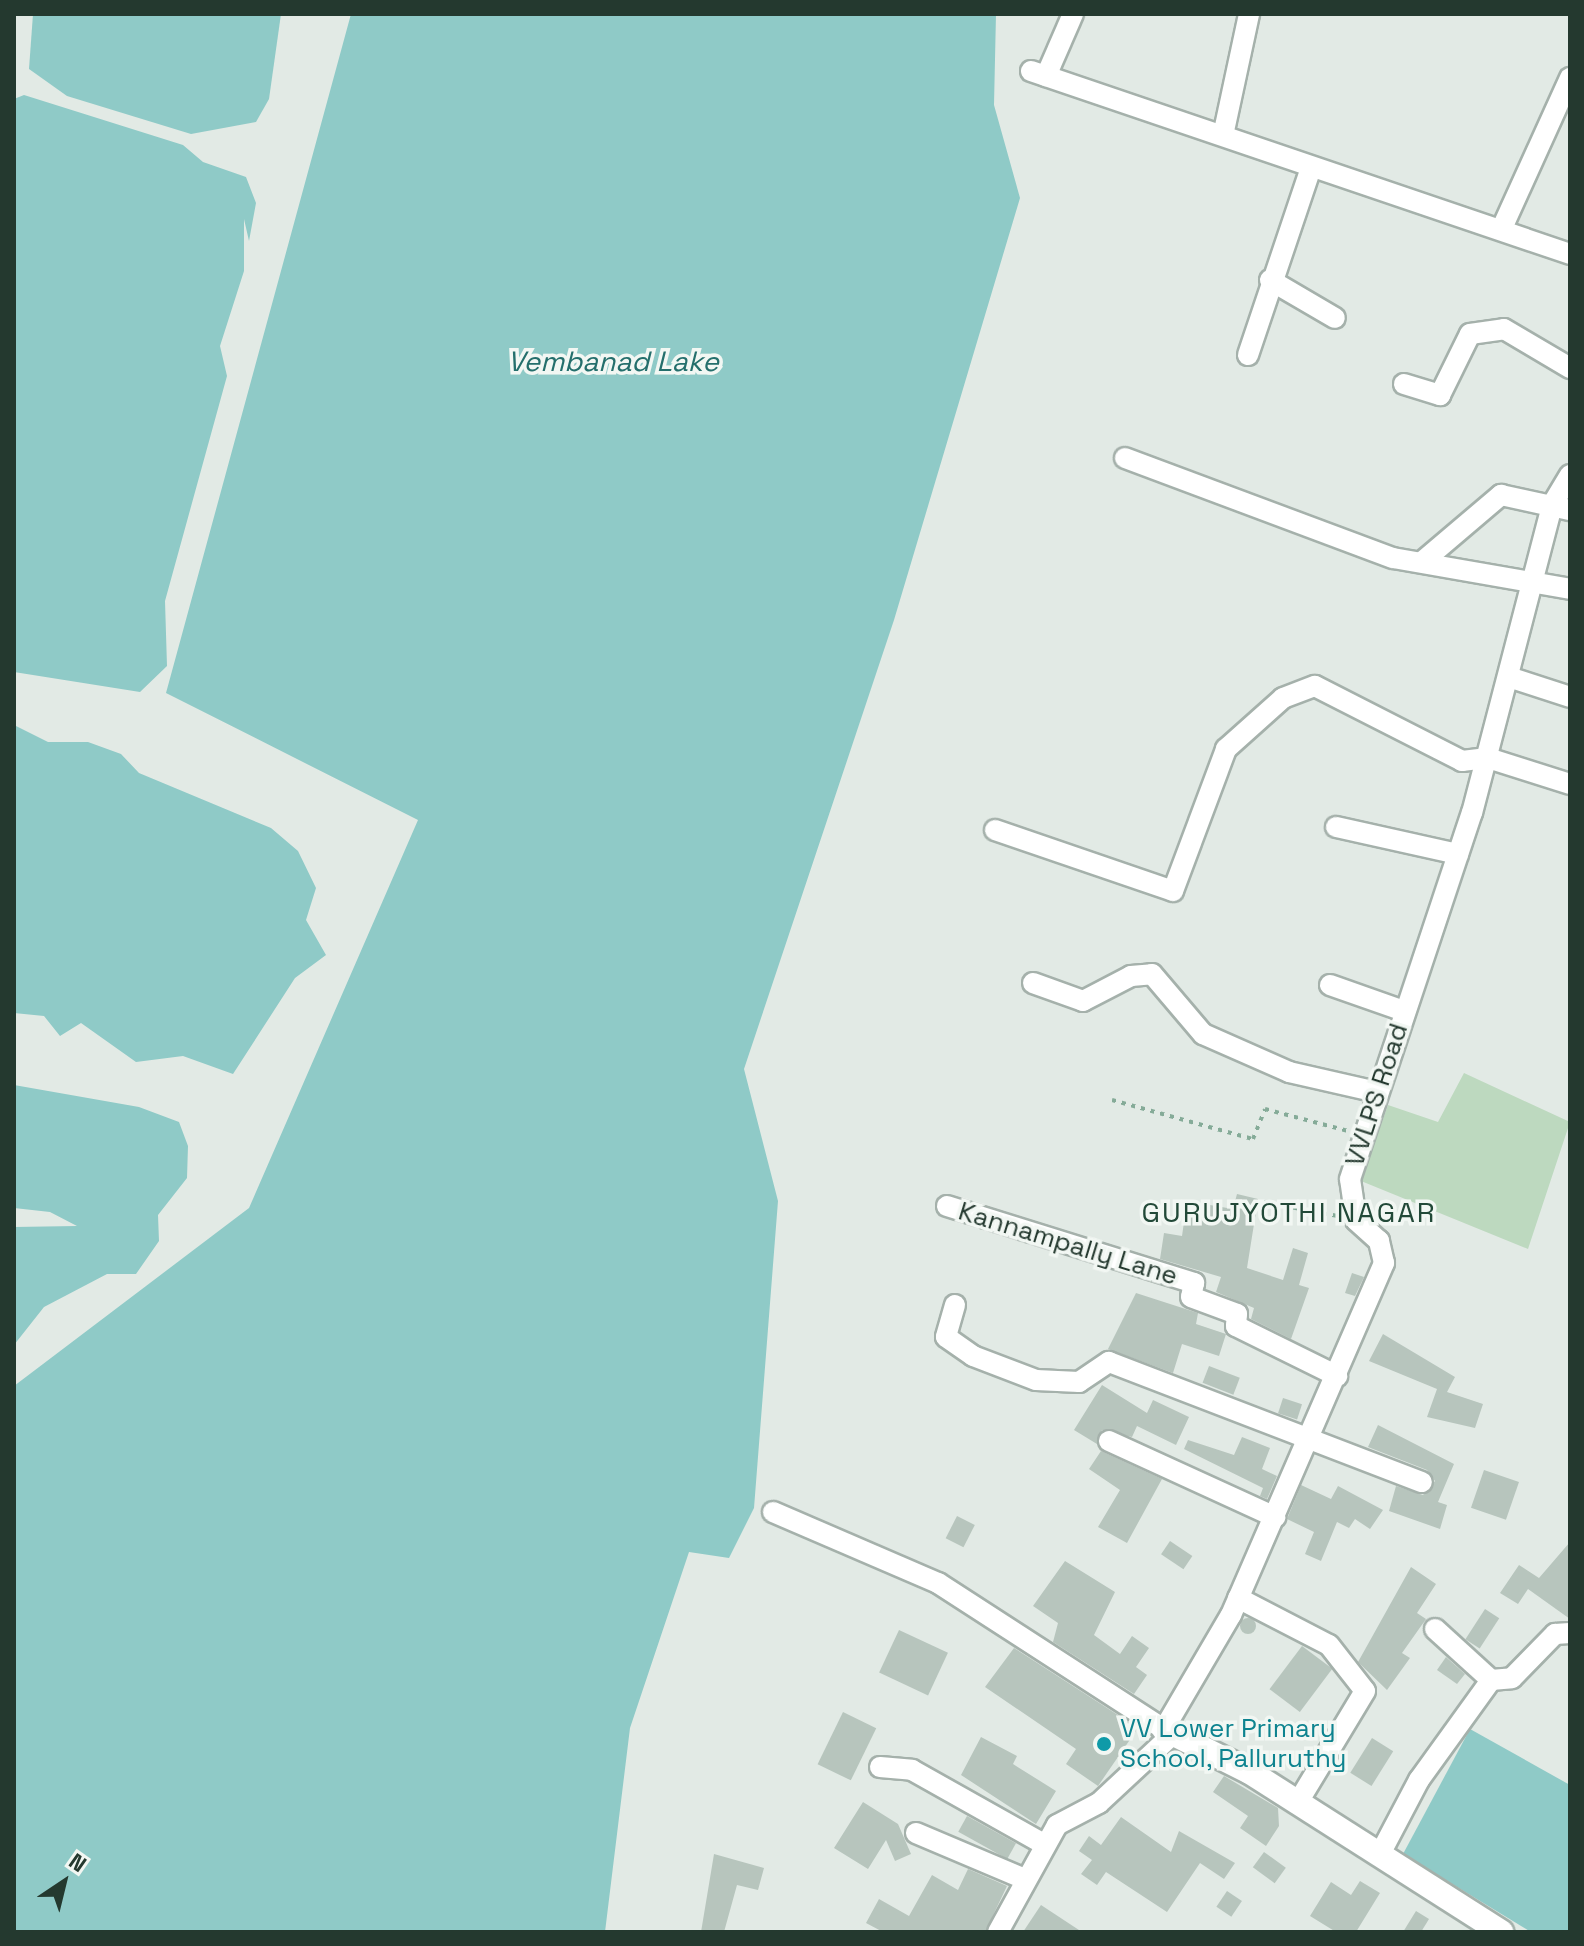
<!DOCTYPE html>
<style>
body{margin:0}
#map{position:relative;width:1584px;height:1946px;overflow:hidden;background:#e2eae5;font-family:"Space Grotesk",sans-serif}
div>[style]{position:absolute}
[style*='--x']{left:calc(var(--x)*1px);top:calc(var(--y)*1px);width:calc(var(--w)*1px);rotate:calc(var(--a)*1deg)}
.green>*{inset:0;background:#bdd9bf}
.water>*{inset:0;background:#8fcac7}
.building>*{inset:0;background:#b7c5bd;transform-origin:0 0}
.round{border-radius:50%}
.path>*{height:4px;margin-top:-2px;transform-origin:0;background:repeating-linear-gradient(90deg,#85ab98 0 4px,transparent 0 10px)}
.roads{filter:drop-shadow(2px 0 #a5b1ab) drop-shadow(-2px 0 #a5b1ab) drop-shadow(0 2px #a5b1ab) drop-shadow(0 -2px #a5b1ab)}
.minor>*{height:20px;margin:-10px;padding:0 10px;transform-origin:10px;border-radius:10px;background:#fff}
.tertiary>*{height:24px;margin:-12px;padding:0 12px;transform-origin:12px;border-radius:12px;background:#fff}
.dots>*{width:22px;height:22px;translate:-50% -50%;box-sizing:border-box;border:4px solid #f2f7f3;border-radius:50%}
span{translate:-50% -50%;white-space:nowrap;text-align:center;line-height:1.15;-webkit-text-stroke:7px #f2f7f3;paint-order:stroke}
.street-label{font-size:26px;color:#24392f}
.culture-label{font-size:26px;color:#0d838f}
.left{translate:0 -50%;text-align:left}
.water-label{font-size:28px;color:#246f6c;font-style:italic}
.neighbourhood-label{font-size:28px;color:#224938;letter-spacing:2px}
.frame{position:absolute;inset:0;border:16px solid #24392f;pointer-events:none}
.north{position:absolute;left:24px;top:1842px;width:80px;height:80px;-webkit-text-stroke:6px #f2f7f3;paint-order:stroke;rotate:35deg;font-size:22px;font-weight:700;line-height:32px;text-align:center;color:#24392f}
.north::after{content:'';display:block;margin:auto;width:28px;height:36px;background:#24392f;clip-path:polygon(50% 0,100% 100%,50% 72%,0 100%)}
</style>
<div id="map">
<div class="green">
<i style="clip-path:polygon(1464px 1073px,1570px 1122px,1528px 1249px,1361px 1181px,1388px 1105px,1438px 1122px)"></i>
</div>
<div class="water">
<i style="clip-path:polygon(33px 14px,281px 14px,269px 99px,256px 122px,191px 134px,67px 96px,29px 69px)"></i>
<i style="clip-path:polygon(351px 14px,996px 14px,994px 105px,1020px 198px,894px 620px,744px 1069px,778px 1201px,754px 1508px,729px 1558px,689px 1552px,630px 1728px,605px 1932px,14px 1932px,14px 1386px,249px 1208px,418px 820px,166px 693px)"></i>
<i style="clip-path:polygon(24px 95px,183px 145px,203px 162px,246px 177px,256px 203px,249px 241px,244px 219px,244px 271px,220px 346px,227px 376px,165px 601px,167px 666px,140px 692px,14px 672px,14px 99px)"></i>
<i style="clip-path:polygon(14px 725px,48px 742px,88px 742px,121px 754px,139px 773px,271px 828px,298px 851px,316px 888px,306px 920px,326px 955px,295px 978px,233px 1074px,183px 1056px,136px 1062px,81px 1023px,60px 1036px,44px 1016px,14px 1013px)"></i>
<i style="clip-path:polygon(14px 1085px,139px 1107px,179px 1122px,188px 1146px,187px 1178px,158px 1215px,159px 1241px,136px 1274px,107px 1274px,44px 1307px,14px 1345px,14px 1227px,77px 1226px,50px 1212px,14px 1208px)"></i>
<i style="clip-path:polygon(1470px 1729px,1570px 1785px,1570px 1932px,1531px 1932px,1403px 1854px)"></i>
</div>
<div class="building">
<i style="clip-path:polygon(1237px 1194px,1258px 1199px,1247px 1268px,1283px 1280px,1293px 1248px,1308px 1253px,1299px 1285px,1309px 1288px,1291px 1339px,1251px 1319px,1254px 1308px,1216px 1292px,1221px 1277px,1160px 1259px,1164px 1233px,1182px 1236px,1187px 1201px,1233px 1209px)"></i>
<i style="clip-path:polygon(1352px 1273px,1364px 1277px,1355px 1296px,1345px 1293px)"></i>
<i style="clip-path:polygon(1136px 1293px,1198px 1313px,1196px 1324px,1226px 1334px,1219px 1356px,1182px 1344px,1173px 1373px,1108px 1349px)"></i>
<i style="clip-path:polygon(1383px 1334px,1455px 1377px,1447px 1392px,1483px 1404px,1475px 1428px,1427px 1417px,1437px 1389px,1369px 1361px)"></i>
<i style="left:1209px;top:1366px;width:33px;height:18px;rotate:21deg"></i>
<i style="clip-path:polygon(1102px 1385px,1147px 1413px,1153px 1400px,1189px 1417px,1176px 1445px,1137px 1426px,1132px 1437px,1102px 1430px,1097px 1444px,1074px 1430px)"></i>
<i style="left:1283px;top:1398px;width:20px;height:16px;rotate:18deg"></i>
<i style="clip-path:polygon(1378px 1425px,1454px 1464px,1438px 1502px,1447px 1505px,1440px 1529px,1389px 1511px,1396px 1486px,1423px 1495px,1435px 1481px,1427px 1470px,1368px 1447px)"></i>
<i style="clip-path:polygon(1242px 1437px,1270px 1448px,1262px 1469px,1277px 1476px,1267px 1499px,1260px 1496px,1263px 1488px,1184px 1449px,1188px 1440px,1234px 1455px)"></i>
<i style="clip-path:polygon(1101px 1451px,1162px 1479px,1127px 1543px,1098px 1527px,1120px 1490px,1089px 1469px)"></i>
<i style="left:1484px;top:1470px;width:37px;height:40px;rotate:19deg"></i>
<i style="clip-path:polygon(1301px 1485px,1331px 1499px,1338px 1486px,1383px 1510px,1370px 1529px,1355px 1519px,1349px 1528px,1337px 1522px,1321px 1561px,1305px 1554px,1314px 1532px,1287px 1519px)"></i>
<i style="left:957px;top:1516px;width:20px;height:25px;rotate:27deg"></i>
<i style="left:1170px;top:1541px;width:27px;height:16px;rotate:34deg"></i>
<i style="clip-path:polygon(1570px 1542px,1570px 1619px,1528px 1589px,1518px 1604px,1500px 1593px,1519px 1565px,1539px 1578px)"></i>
<i style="clip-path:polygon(1065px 1561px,1115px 1592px,1094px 1635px,1120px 1654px,1132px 1636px,1149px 1648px,1136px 1667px,1147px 1675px,1134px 1694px,1053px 1642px,1058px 1623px,1033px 1606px)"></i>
<i style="clip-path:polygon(1411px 1567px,1436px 1584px,1417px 1613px,1426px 1619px,1402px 1653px,1410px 1658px,1387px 1690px,1358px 1662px)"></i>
<i style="left:1485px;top:1609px;width:17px;height:36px;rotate:33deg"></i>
<i class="round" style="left:1240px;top:1618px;width:16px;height:16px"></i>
<i style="left:899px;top:1630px;width:54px;height:47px;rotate:25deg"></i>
<i style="left:1302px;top:1646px;width:38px;height:54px;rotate:37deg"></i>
<i style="clip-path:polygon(1014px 1648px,1138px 1728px,1098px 1786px,1066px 1764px,1076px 1749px,985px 1687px)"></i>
<i style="clip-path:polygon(1446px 1657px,1465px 1674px,1457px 1684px,1437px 1670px)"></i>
<i style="left:843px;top:1712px;width:37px;height:58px;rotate:26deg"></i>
<i style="clip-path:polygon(981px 1737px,1017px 1756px,1013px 1764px,1056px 1791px,1036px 1824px,961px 1775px)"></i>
<i style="left:1372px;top:1738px;width:25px;height:41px;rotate:32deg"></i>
<i style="clip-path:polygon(1224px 1776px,1278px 1808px,1279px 1826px,1266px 1846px,1240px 1828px,1248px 1816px,1213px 1792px)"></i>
<i style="clip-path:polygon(863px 1802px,898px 1824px,911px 1854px,895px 1861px,886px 1840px,868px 1869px,834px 1848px)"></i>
<i style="left:967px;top:1816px;width:56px;height:18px;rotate:29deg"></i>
<i style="clip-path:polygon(1121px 1817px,1171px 1852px,1179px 1831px,1235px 1863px,1224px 1879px,1200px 1863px,1167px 1912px,1106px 1872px,1097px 1885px,1081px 1874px,1092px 1860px,1079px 1851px,1089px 1836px,1101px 1845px)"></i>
<i style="left:1264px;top:1852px;width:27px;height:19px;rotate:36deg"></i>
<i style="clip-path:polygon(714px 1854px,764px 1868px,758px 1890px,737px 1885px,724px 1932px,701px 1932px)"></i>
<i style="clip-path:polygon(968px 1869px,1007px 1886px,985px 1932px,883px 1932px,866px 1923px,879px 1899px,909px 1916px,932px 1875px,958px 1890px)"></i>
<i style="clip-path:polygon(1360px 1881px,1380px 1893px,1356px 1932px,1336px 1932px,1310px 1916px,1331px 1882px,1351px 1895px)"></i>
<i style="left:1227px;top:1891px;width:18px;height:19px;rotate:34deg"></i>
<i style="clip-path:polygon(1041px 1905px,1082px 1932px,1023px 1932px)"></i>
<i style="clip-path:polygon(1416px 1911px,1429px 1919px,1421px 1932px,1403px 1932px)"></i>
</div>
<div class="path">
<i style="--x:1112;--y:1100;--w:146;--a:15.5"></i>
<i style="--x:1253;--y:1139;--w:32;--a:-68"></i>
<i style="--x:1265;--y:1109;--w:86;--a:14.8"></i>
<i style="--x:1264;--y:1202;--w:75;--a:10.7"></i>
</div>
<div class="roads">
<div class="minor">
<i style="--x:1031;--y:71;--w:569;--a:18.75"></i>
<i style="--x:1046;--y:76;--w:68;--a:-66.5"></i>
<i style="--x:1224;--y:131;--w:120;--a:-77.9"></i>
<i style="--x:1502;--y:228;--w:165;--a:-65.6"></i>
<i style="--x:1270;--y:280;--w:75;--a:30.3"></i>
<i style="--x:1248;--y:355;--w:197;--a:-71.4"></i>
<i style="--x:1404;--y:384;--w:38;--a:17"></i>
<i style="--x:1440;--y:395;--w:68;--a:-63.8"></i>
<i style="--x:1470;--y:334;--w:34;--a:-8"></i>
<i style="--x:1504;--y:329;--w:77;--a:30.6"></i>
<i style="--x:1125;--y:458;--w:286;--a:20.5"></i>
<i style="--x:1393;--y:558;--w:180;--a:9.9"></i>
<i style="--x:1422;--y:562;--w:104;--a:-40.3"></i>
<i style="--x:1501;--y:495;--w:71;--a:12.3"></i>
<i style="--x:1512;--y:678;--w:61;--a:18.1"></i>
<i style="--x:1336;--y:827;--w:125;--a:12.5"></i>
<i style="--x:995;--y:830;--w:188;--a:18.9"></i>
<i style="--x:1173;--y:891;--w:152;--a:-69.5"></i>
<i style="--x:1226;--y:749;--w:76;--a:-41.8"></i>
<i style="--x:1283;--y:698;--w:34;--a:-21"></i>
<i style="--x:1315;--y:686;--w:165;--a:27"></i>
<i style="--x:1462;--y:761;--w:26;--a:-7"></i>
<i style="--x:1488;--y:758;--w:86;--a:17.6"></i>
<i style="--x:1033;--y:983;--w:53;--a:19.8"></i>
<i style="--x:1083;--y:1001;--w:54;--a:-27.5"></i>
<i style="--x:1131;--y:976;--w:21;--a:-5"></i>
<i style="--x:1152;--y:974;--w:79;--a:49.6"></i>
<i style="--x:1203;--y:1034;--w:94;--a:23.8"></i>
<i style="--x:1289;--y:1072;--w:89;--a:12.9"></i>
<i style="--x:1330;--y:985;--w:78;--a:19.4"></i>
<i style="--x:947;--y:1206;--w:259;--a:17.3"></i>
<i style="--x:1194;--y:1283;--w:14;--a:102"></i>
<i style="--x:1191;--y:1297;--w:49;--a:20.3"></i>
<i style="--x:1237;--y:1314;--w:12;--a:95"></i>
<i style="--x:1236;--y:1326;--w:113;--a:26.3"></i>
<i style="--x:955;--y:1305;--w:33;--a:106"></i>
<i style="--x:946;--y:1337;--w:33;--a:35"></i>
<i style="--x:973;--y:1356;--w:67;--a:20.9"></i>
<i style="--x:1036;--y:1380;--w:43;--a:2.7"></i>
<i style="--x:1079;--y:1382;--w:36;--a:-34"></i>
<i style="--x:1109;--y:1362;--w:335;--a:21"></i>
<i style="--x:1109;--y:1441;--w:183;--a:24.6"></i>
<i style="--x:773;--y:1512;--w:180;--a:23.3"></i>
<i style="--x:938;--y:1583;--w:269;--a:32.9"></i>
<i style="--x:1164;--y:1729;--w:132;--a:-59.6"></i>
<i style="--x:1231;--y:1615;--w:384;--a:-66.5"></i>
<i style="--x:1384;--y:1263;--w:23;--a:-103"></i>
<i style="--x:1379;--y:1241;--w:31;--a:-138"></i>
<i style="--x:1356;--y:1220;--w:41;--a:-98.3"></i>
<i style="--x:1350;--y:1179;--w:386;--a:-71.6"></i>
<i style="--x:1472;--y:813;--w:318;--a:-75.4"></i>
<i style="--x:1552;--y:505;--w:35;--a:-59"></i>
<i style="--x:1238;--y:1598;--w:102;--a:27.3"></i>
<i style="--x:1329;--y:1645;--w:58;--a:52"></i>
<i style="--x:1365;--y:1691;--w:130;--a:121.1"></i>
<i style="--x:1435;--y:1629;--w:76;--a:42.3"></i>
<i style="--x:880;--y:1767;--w:32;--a:5"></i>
<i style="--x:912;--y:1770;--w:149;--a:29.3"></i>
<i style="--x:916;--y:1833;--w:118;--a:22.9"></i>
<i style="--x:1380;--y:1854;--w:84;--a:-62.2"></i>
<i style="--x:1419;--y:1780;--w:123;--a:-54.2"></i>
<i style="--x:1491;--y:1680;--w:21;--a:-5"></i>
<i style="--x:1512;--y:1678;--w:62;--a:-45.7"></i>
<i style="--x:1555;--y:1634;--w:15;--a:-4"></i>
<i style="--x:998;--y:1932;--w:122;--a:-61.1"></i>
<i style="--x:1057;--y:1825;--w:47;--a:-27.6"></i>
<i style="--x:1099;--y:1803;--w:101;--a:-43"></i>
</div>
<div class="tertiary">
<i style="--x:1164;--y:1729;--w:96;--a:26.6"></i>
<i style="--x:1250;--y:1772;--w:298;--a:32.5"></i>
</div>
</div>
<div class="dots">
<i style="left:1104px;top:1744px;background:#0f9aa8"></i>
</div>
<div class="street-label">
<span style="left:1377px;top:1095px;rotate:-72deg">VVLPS Road</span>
<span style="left:1068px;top:1244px;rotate:17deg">Kannampally Lane</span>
</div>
<div class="culture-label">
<span class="left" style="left:1120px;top:1744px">VV Lower Primary<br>School, Palluruthy</span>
</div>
<div class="water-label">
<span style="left:613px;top:361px">Vembanad Lake</span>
</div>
<div class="neighbourhood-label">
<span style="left:1289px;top:1212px">GURUJYOTHI NAGAR</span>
</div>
<div class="frame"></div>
<div class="north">N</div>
</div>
